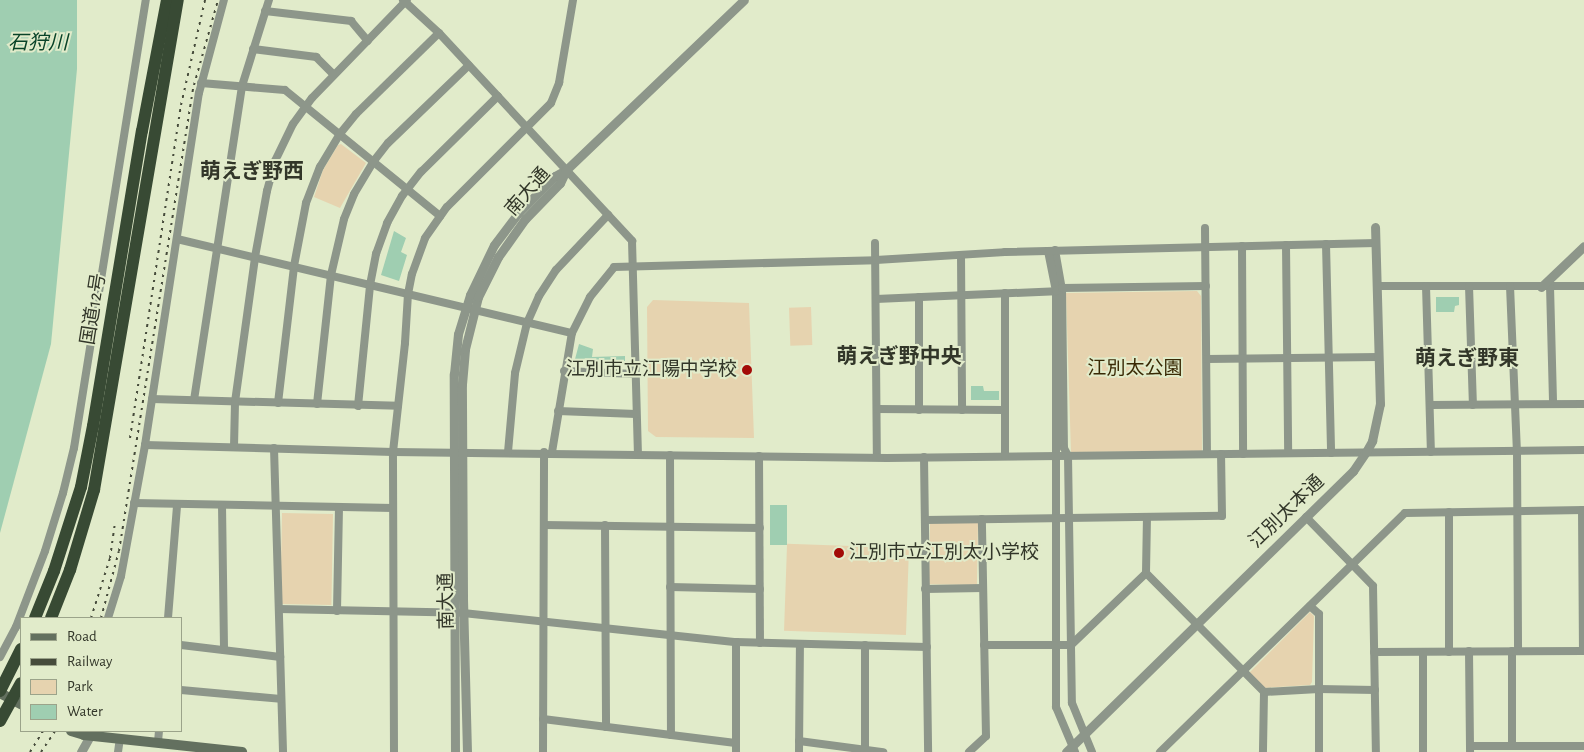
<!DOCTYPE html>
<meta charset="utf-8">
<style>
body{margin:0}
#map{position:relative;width:1584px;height:752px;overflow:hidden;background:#e1ebca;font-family:"Alegreya Sans","Noto Sans JP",sans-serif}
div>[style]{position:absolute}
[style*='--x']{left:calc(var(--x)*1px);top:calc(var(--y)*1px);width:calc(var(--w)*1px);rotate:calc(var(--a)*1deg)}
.green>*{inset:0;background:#e6d3af;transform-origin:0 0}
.water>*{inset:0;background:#9fceb1;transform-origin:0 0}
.minor>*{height:8px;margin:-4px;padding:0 4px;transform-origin:4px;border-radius:4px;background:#8d968a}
.tertiary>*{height:9px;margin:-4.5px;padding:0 4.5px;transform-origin:4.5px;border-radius:4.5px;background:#8d968a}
.secondary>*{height:10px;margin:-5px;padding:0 5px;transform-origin:5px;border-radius:5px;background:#63705f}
.trunk>*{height:12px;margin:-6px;padding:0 6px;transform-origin:6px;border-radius:6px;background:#384a34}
.rail>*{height:2px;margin-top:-1px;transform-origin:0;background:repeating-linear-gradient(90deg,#464b3b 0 2.5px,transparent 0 7.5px)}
.dots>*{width:14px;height:14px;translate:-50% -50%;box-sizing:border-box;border:2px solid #e1ebca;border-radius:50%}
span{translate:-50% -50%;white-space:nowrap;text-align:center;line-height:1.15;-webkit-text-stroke:4px #e1ebca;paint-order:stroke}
.street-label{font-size:19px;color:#323629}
.park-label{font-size:19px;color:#392904}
.poi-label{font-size:19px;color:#323629}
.right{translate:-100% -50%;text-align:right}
.left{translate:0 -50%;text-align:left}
.water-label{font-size:20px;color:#084328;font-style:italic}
.quarter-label{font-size:21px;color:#323629;font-weight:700}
.legend{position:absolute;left:20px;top:617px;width:162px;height:115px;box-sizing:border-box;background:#e1ebca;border:1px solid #9ba38a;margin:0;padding:6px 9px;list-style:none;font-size:15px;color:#323629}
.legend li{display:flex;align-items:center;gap:10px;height:25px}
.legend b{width:25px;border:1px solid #9ba38a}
</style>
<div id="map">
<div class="green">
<i style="clip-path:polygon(341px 144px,366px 163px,340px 208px,314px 197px,323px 170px,338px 145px)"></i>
<i style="clip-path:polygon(1197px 291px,1201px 296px,1202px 451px,1071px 452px,1066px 293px)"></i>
<i style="clip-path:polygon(653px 300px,749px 303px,754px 438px,656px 437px,648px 431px,647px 307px)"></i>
<i style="left:811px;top:307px;width:38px;height:22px;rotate:88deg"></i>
<i style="left:282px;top:513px;width:51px;height:91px;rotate:1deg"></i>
<i style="left:978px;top:522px;width:63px;height:48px;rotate:91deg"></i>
<i style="left:909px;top:548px;width:87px;height:122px;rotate:92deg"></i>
<i style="clip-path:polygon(1310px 612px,1314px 616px,1312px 682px,1310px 685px,1264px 688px,1249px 673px)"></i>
</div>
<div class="water">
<i style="clip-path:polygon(0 0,77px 0,77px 69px,51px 344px,0 533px)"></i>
<i style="clip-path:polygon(394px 231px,406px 238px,401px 252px,407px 255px,399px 281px,381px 275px)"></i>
<i style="clip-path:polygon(1436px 297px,1459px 297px,1459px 305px,1455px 306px,1454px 312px,1436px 312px)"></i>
<i style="clip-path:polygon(579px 344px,593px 349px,592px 357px,625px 356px,625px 365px,574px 363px)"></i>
<i style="clip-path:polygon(971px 386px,983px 386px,984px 391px,999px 391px,999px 400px,971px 400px)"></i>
<i style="left:787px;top:505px;width:40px;height:17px;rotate:90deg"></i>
</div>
<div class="minor">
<i style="--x:403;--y:0;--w:49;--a:42.5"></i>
<i style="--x:439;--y:33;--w:284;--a:47.1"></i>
<i style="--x:632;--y:241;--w:214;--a:88.4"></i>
<i style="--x:265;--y:11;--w:87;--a:6.6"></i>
<i style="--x:351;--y:21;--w:26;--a:50"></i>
<i style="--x:253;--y:49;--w:64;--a:7.2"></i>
<i style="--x:316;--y:57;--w:25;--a:45"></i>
<i style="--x:201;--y:83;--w:84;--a:4.8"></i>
<i style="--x:285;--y:90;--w:200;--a:39.1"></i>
<i style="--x:1205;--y:228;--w:226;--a:89.5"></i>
<i style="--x:177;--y:239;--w:406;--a:13.4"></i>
<i style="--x:875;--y:243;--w:214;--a:89.5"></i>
<i style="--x:1326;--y:244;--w:209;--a:88.6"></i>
<i style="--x:1286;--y:245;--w:208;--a:89.4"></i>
<i style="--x:1242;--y:246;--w:208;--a:89.7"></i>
<i style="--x:1055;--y:250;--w:39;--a:80"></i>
<i style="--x:1062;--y:288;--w:160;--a:89.3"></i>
<i style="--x:1064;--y:448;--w:9;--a:63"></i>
<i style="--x:1068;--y:456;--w:247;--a:89.1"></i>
<i style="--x:1072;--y:703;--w:53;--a:67.8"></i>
<i style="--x:1048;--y:251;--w:41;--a:78.7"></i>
<i style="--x:1056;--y:291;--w:416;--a:90"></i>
<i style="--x:1056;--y:707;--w:49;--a:67.1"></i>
<i style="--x:961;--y:255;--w:155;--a:89.6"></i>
<i style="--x:1377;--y:286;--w:207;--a:0"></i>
<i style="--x:1426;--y:286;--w:166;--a:88.3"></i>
<i style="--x:1469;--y:286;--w:119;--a:88.1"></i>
<i style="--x:1510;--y:286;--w:165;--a:87.6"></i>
<i style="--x:1517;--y:451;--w:200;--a:89.7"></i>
<i style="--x:1550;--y:286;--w:118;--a:88.5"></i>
<i style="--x:876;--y:299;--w:180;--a:-2.5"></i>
<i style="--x:1056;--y:291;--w:7;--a:-27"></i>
<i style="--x:1062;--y:288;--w:144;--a:-0.8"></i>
<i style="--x:1207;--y:359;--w:172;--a:-0.7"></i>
<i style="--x:564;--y:371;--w:71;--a:2.4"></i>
<i style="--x:152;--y:399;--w:246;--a:1.6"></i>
<i style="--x:194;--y:400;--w:318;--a:-81.3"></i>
<i style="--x:242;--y:86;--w:90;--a:-72.6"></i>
<i style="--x:278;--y:403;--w:138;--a:-83.3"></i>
<i style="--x:294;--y:266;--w:64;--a:-79.2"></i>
<i style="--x:306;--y:203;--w:39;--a:-69"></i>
<i style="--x:320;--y:167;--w:37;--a:-59"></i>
<i style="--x:339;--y:135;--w:27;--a:-51"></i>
<i style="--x:356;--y:114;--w:116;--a:-44.3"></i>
<i style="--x:317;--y:404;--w:130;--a:-83.8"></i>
<i style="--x:331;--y:275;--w:57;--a:-76.9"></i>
<i style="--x:344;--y:219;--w:27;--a:-68"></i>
<i style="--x:354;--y:194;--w:37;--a:-59"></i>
<i style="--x:373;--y:162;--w:24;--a:-52"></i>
<i style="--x:388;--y:143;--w:112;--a:-43.9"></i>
<i style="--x:1430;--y:405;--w:154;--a:-0.4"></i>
<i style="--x:358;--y:406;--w:122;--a:-84.3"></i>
<i style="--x:370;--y:285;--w:32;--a:-79"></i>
<i style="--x:376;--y:254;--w:33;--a:-70"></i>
<i style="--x:387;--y:223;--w:31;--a:-61"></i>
<i style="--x:402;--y:196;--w:31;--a:-52"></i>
<i style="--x:421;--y:172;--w:108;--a:-44.6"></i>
<i style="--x:877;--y:409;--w:128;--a:0.4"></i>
<i style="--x:919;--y:410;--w:113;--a:-90"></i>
<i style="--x:558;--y:411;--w:78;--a:2.2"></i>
<i style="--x:145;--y:445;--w:248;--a:1.6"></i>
<i style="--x:393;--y:452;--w:494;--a:0.7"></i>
<i style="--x:887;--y:458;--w:697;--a:-0.66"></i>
<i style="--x:234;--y:447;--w:45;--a:-88.7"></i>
<i style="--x:235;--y:402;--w:146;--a:-82.1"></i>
<i style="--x:255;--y:257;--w:67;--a:-79.7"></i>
<i style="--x:267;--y:191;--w:31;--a:-75"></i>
<i style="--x:275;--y:161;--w:41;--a:-64.1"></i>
<i style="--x:293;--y:124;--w:32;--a:-54"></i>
<i style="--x:312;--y:98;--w:136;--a:-45.9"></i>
<i style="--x:274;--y:448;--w:304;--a:88.3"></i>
<i style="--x:508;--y:452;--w:79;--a:-84.9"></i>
<i style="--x:515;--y:373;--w:51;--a:-76.5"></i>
<i style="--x:527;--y:323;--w:30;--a:-66"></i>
<i style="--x:539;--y:296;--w:31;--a:-57"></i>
<i style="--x:556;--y:270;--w:76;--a:-46.6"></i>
<i style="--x:552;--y:452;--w:121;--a:-80.5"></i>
<i style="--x:572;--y:333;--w:40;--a:-63.4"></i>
<i style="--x:590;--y:297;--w:38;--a:-51"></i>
<i style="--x:614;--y:267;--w:262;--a:-1.5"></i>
<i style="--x:876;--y:260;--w:129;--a:-3.5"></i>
<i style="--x:1005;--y:252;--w:371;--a:-1.4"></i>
<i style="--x:670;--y:455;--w:280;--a:89.8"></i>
<i style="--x:759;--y:456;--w:187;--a:89.7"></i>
<i style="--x:1005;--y:456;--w:163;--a:-90"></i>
<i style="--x:924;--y:457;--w:295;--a:89.2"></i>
<i style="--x:134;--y:503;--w:259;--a:1.1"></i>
<i style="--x:222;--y:505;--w:145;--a:89.2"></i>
<i style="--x:1582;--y:510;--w:141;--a:89.6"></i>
<i style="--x:1449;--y:512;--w:140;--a:90"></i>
<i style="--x:1306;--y:517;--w:96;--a:45.8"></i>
<i style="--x:1373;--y:586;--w:166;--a:89"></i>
<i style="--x:925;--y:520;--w:297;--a:-0.8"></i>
<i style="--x:1222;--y:516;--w:62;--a:-90.9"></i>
<i style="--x:544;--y:525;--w:216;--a:0.8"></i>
<i style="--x:605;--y:525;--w:202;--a:89.7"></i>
<i style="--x:1146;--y:573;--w:168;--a:45.2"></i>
<i style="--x:1264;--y:692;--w:60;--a:91"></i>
<i style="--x:670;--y:587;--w:90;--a:1.3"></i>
<i style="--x:925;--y:589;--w:58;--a:-1"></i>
<i style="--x:1310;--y:606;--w:12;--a:42"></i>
<i style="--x:1319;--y:614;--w:138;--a:90"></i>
<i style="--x:279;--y:609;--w:184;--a:1.2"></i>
<i style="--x:463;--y:613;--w:275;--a:6.1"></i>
<i style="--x:736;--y:642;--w:191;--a:1.5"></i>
<i style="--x:337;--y:611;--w:104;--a:-88.9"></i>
<i style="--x:108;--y:618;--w:44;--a:-72.8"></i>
<i style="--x:121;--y:576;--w:133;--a:-79.6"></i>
<i style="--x:145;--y:445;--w:356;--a:-81.3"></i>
<i style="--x:199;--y:93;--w:96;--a:-75"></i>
<i style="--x:168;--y:618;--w:113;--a:-85.4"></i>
<i style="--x:181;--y:645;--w:100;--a:6.9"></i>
<i style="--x:865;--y:645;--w:105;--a:90"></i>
<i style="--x:984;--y:645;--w:87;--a:0"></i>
<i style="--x:1071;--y:645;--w:104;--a:-43.8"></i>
<i style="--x:1146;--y:573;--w:56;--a:-89"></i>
<i style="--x:1469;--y:651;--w:101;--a:89.4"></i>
<i style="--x:1512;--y:651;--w:95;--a:90"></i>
<i style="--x:1374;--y:652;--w:210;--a:-0.3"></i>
<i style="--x:1423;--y:652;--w:100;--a:90"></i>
<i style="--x:0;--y:657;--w:34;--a:-62"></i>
<i style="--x:16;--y:627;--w:81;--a:-69.1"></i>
<i style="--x:45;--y:551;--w:61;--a:-72.8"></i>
<i style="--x:63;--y:493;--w:46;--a:-76.3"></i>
<i style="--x:74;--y:448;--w:454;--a:-80.9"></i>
<i style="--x:181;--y:690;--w:100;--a:5.1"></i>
<i style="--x:1264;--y:692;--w:55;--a:-3.1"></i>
<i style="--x:1319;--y:689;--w:56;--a:1"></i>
<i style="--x:543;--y:719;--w:194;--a:7.1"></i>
<i style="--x:799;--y:741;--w:85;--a:7.5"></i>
<i style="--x:158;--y:742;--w:11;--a:-85"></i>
<i style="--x:1470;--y:746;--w:114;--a:0"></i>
<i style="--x:118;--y:752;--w:14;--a:-82"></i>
<i style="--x:394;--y:752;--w:300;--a:-90.2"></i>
<i style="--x:393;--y:452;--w:110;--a:-83.7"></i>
<i style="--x:405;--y:343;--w:49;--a:-86.5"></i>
<i style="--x:408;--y:294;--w:20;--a:-79"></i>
<i style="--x:412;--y:274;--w:38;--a:-70"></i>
<i style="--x:425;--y:238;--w:38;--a:-55"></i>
<i style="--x:447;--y:207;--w:147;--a:-45"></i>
<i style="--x:551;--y:103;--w:22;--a:-68"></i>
<i style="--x:559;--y:83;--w:84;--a:-80.4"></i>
<i style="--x:543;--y:752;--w:300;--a:-89.8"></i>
<i style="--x:736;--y:752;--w:110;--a:-90"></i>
<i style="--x:799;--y:752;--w:108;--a:-89.5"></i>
<i style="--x:969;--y:752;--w:23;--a:-43"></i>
<i style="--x:986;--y:736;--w:217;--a:-91.1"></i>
<i style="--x:1160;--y:752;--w:342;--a:-44.3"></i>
<i style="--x:1405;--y:513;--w:179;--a:-1"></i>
</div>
<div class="tertiary">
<i style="--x:1541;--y:287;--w:59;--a:-43.6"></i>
<i style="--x:81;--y:752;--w:18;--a:-61"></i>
<i style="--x:455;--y:752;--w:378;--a:-90.2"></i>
<i style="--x:454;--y:374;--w:40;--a:-84.3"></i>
<i style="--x:458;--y:334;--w:41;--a:-72.9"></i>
<i style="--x:470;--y:295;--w:55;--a:-64.4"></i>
<i style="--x:494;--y:245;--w:41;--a:-52.9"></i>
<i style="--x:519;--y:212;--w:51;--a:-45"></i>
<i style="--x:555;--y:176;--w:13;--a:-29"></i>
<i style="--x:566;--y:170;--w:246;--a:-43.7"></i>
<i style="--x:467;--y:752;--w:156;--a:-91.5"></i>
<i style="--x:463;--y:596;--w:212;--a:-90.3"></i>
<i style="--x:462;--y:384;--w:35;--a:-85"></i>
<i style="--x:465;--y:349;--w:54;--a:-76"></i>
<i style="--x:478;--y:297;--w:45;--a:-63.4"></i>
<i style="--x:498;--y:257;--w:47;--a:-54.6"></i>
<i style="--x:525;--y:219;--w:50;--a:-45.8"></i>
<i style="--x:560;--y:183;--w:14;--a:-65"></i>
<i style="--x:1066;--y:752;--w:402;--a:-44.4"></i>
<i style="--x:1353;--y:471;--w:23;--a:-56"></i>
<i style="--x:1366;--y:452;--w:13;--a:-61"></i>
<i style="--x:1372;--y:441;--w:38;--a:-78"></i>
<i style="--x:1380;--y:404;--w:177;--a:-91.6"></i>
</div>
<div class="secondary">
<i style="--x:0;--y:693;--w:24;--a:28"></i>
<i style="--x:71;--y:731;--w:14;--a:17"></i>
<i style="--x:84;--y:735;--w:159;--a:6.1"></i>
</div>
<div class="trunk">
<i style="--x:35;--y:618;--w:51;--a:-68"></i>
<i style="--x:54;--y:571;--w:88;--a:-72.2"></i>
<i style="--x:81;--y:487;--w:62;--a:-78.9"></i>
<i style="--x:93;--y:426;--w:299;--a:-80.6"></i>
<i style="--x:142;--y:131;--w:133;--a:-79.2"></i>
<i style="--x:51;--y:618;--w:52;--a:-68.4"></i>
<i style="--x:70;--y:570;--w:84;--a:-73.3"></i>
<i style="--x:94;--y:490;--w:497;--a:-80.3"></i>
<i style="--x:0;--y:691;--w:47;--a:-63.4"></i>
<i style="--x:0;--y:721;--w:43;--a:-61.1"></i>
</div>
<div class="rail">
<i style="--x:130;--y:438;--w:337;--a:-81.3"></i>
<i style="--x:181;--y:105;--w:108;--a:-77.1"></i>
<i style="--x:91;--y:618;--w:63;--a:-72.4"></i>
<i style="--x:110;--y:558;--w:34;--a:-82"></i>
<i style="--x:101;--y:618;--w:69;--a:-75"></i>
<i style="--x:119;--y:551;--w:472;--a:-80.9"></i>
<i style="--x:194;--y:85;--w:88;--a:-74.2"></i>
<i style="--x:30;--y:752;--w:25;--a:-58"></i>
<i style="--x:41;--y:752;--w:25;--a:-56"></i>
</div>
<div class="dots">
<i style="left:747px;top:370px;background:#a30b07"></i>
<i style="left:839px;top:553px;background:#a30b07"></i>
</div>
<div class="street-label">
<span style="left:528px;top:192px;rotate:-49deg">南大通</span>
<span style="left:94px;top:309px;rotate:-81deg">国道12号</span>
<span style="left:1287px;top:512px;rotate:-44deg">江別太本通</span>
<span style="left:447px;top:601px;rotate:-91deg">南大通</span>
</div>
<div class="park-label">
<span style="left:1135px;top:369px">江別太公園</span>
</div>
<div class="poi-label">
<span class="right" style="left:737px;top:370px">江別市立江陽中学校</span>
<span class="left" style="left:849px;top:553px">江別市立江別太小学校</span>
</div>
<div class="water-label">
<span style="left:38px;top:43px">石狩川</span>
</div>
<div class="quarter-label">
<span style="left:252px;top:172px">萌えぎ野西</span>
<span style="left:899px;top:357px">萌えぎ野中央</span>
<span style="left:1467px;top:359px">萌えぎ野東</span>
</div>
<ul class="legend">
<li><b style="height:6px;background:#63705f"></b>Road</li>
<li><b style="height:6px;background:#464b3b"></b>Railway</li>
<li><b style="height:14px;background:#e6d3af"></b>Park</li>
<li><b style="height:14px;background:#9fceb1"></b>Water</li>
</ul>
</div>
